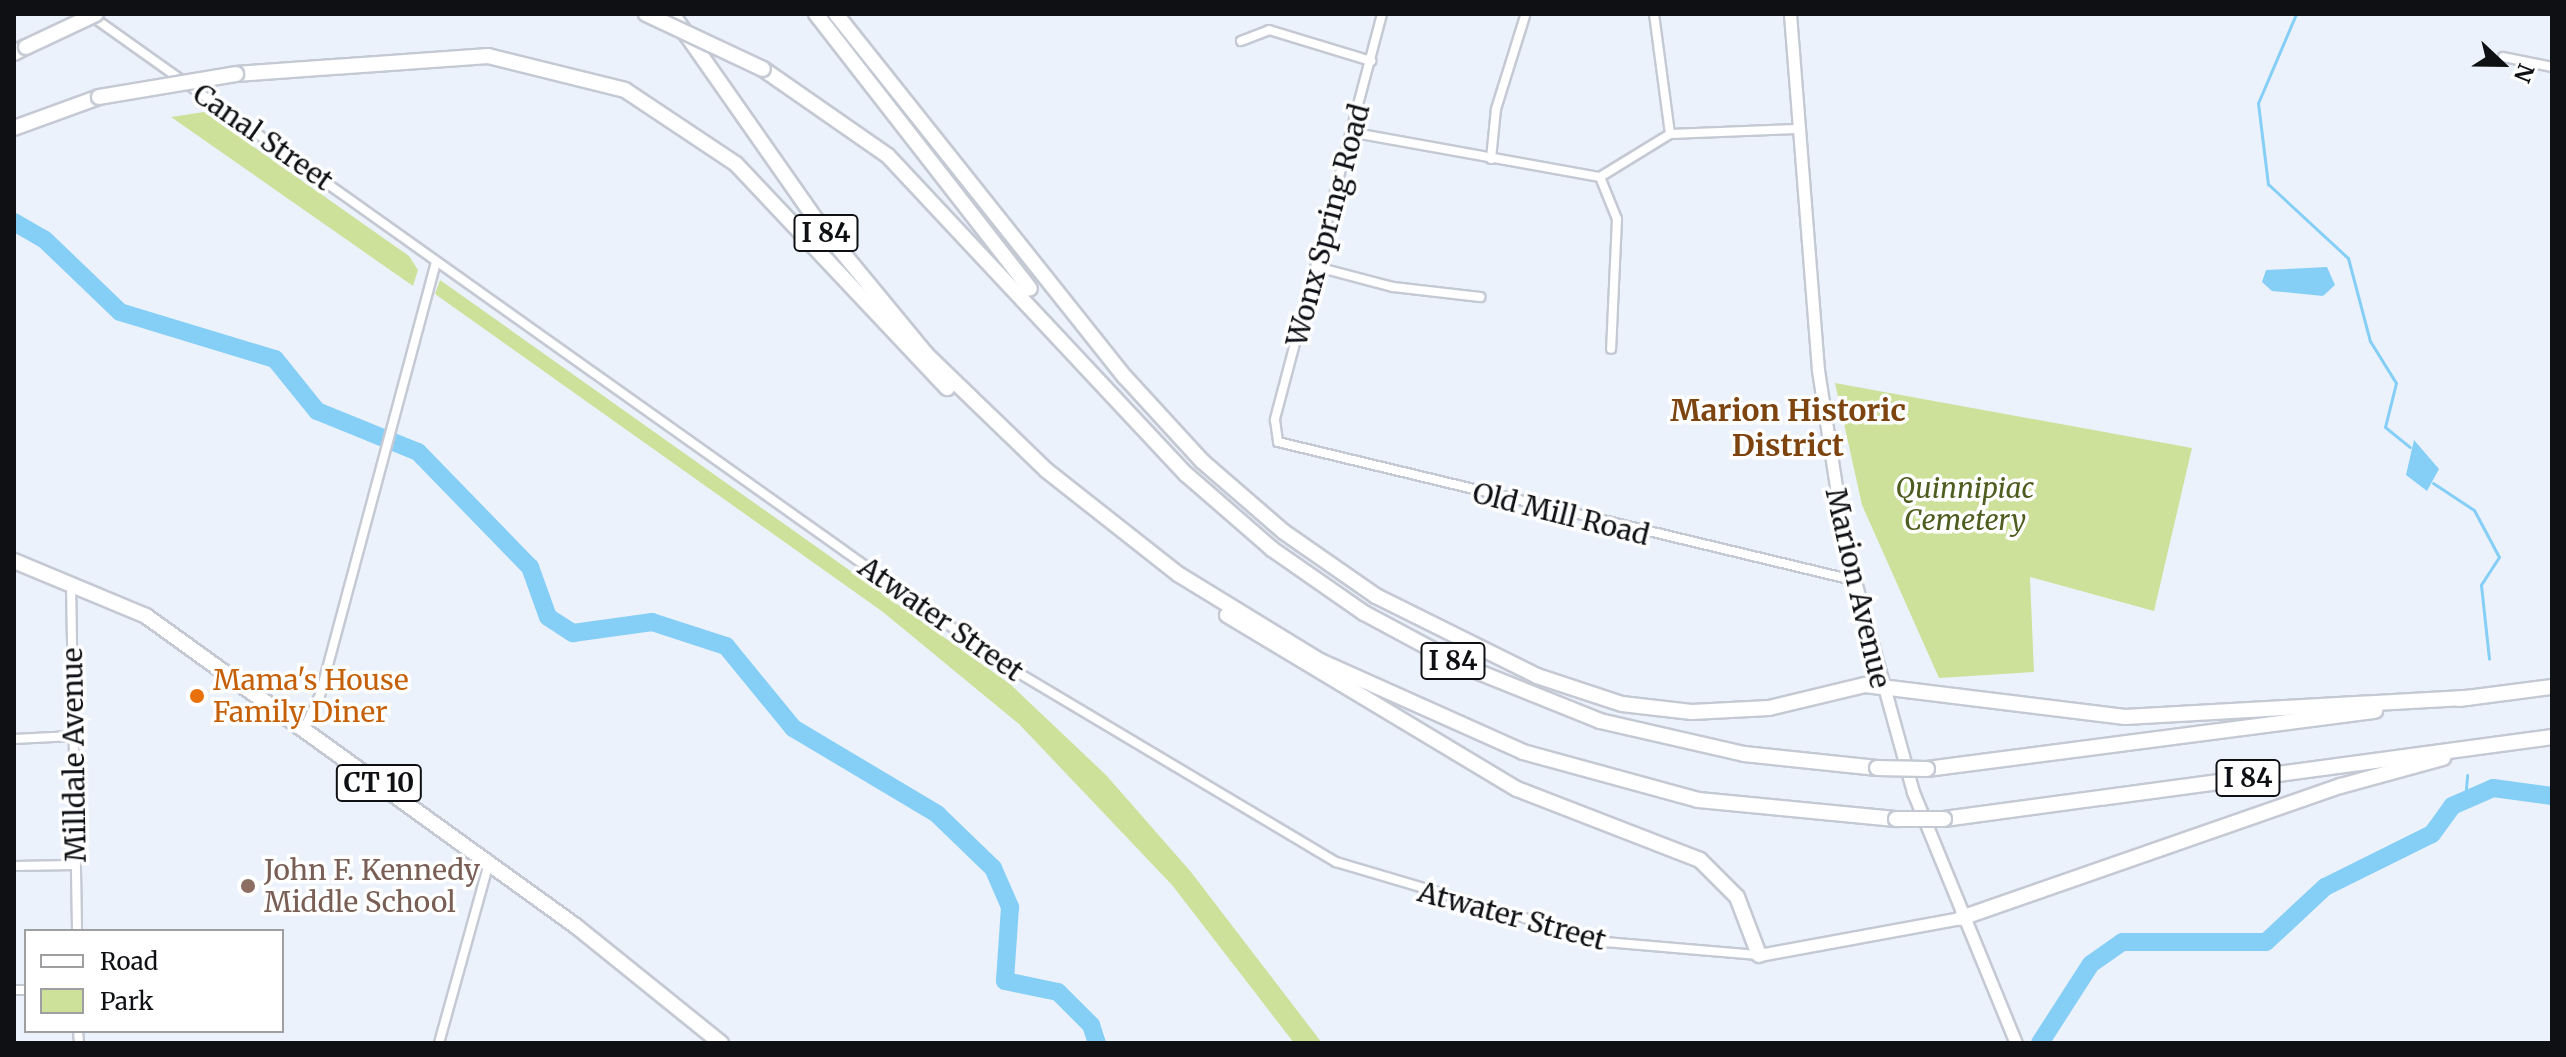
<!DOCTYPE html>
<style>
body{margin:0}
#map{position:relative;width:2566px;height:1057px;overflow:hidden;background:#ecf2fc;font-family:Merriweather,serif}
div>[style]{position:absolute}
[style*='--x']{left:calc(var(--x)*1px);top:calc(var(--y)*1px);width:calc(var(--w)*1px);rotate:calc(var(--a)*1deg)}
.green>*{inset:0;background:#cde19b}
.water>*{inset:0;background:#85cff7}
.stream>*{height:3px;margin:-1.5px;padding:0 1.5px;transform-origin:1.5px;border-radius:1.5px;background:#85cff7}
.river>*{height:18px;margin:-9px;padding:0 9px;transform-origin:9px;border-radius:9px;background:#85cff7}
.roads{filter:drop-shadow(2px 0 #c4c9d3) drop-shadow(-2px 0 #c4c9d3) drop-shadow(0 2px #c4c9d3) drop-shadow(0 -2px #c4c9d3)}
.street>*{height:8px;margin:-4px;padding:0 4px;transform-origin:4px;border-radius:4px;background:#fff}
.secondary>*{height:11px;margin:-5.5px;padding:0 5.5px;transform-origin:5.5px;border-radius:5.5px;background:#fff}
.highway>*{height:14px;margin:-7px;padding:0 7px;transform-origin:7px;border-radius:7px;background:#fff}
.bridges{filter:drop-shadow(2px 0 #c4c9d3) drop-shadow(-2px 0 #c4c9d3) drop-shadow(0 2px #c4c9d3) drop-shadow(0 -2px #c4c9d3)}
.highway-bridge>*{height:14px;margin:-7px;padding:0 7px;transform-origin:7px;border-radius:7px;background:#fff}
.dots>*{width:22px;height:22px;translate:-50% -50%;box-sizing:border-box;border:4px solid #fff;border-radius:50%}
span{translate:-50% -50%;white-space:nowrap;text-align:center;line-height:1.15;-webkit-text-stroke:7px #fff;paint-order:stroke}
.shield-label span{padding:2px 6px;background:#fff;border:2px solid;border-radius:6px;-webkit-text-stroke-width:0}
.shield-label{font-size:26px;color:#0e1013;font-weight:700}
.street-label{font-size:28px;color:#0e1013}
.park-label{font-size:28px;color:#4e5d1f;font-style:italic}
.food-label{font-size:28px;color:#c56008}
.left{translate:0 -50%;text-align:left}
.education-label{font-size:28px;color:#785e54}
.neighbourhood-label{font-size:30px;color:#7d4410;font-weight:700}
.frame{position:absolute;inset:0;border:16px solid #0e1013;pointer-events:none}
.legend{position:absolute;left:24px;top:929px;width:260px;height:104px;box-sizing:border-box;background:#fff;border:2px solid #9f9fa1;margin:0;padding:10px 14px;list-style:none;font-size:24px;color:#0e1013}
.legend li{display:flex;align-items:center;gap:16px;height:40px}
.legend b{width:40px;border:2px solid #9f9fa1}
.north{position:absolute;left:2462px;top:24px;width:80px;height:80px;-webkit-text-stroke:6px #fff;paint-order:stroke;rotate:112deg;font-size:22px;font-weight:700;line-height:32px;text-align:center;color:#0e1013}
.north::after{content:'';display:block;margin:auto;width:28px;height:36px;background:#0e1013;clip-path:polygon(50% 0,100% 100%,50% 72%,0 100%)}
</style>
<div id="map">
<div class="green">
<i style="clip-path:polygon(204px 112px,409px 256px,418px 270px,413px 286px,171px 117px)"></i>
<i style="clip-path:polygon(440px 280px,1010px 684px,1106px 775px,1191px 872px,1322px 1043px,1294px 1043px,1172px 885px,1019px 724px,883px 612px,435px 294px)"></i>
<i style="clip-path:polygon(1835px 383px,2192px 448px,2154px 611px,2030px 577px,2034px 672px,1939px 678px,1862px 505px)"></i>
</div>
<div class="water">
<i style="clip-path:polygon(2327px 267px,2335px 285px,2323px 296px,2272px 291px,2262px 282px,2266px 270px)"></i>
<i style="clip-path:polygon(2414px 440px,2439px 469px,2427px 491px,2406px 475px)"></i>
</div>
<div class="stream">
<i style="--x:2296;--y:14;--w:97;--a:113.1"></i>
<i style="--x:2258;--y:103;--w:82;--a:83"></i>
<i style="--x:2268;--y:184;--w:109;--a:42.8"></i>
<i style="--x:2348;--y:258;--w:86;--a:75.2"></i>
<i style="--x:2370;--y:341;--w:49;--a:58.2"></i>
<i style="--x:2396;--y:383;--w:45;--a:104"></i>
<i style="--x:2385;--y:427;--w:32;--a:39"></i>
<i style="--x:2433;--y:483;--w:49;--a:33.4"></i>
<i style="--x:2474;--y:510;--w:53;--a:62"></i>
<i style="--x:2499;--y:557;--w:33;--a:123"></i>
<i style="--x:2481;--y:585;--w:74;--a:83.8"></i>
<i style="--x:2465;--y:800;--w:25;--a:-85"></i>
</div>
<div class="river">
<i style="--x:14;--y:222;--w:34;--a:30"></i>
<i style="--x:44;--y:239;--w:105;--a:43.8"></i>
<i style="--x:120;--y:312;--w:162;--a:16.9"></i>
<i style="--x:275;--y:359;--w:67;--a:51.1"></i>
<i style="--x:317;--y:411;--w:109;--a:22.1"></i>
<i style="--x:418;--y:452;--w:161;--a:45.8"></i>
<i style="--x:530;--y:567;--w:53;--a:70.2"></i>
<i style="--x:548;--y:617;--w:30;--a:33"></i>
<i style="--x:573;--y:633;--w:80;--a:-7.9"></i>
<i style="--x:652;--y:622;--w:78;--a:18"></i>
<i style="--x:726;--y:646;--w:106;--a:50.7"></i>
<i style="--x:793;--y:728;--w:168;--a:30.8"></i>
<i style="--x:937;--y:814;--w:78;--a:44"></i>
<i style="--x:993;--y:868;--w:43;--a:66.4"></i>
<i style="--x:1010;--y:907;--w:74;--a:93.9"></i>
<i style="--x:1005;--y:981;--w:54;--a:11.7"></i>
<i style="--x:1058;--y:992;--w:47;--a:45"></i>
<i style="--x:1091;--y:1025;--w:19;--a:72"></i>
<i style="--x:2040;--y:1043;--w:94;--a:-57.2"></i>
<i style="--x:2091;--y:964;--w:38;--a:-35"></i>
<i style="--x:2122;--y:942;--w:144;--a:0"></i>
<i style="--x:2266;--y:942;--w:81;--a:-43"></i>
<i style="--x:2325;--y:887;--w:119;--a:-26.4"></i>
<i style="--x:2432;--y:834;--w:34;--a:-54"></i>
<i style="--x:2452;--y:806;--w:45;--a:-23.7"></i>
<i style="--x:2493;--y:788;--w:60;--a:7.7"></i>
</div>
<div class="roads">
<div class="street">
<i style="--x:1382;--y:14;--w:420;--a:104.8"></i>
<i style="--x:1275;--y:420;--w:22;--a:82"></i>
<i style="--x:1278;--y:442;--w:591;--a:13.5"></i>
<i style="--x:1654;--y:14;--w:121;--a:82.4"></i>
<i style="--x:90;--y:15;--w:1119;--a:35.39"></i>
<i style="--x:1002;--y:663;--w:389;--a:30.8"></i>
<i style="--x:1336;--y:862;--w:282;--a:16.5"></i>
<i style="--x:1606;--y:942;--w:154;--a:4.9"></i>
<i style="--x:1241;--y:41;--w:30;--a:-21"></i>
<i style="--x:1269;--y:30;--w:107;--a:16.9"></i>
<i style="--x:2503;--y:57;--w:50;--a:11.5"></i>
<i style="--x:1355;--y:133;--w:249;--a:10.2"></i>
<i style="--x:1600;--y:177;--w:82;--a:-31.6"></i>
<i style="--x:1670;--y:134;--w:126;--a:-2.3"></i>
<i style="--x:1491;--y:159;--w:50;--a:-84.3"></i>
<i style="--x:1496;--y:109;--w:97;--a:-72.7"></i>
<i style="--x:1600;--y:177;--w:45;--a:68"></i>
<i style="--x:1617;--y:219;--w:130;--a:92.6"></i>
<i style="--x:1317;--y:267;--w:79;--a:14.7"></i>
<i style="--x:1393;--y:287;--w:88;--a:6.6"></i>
<i style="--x:71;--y:584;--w:347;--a:89"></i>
<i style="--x:304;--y:729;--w:38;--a:-65"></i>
<i style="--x:320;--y:695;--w:448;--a:-75"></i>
<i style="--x:14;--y:739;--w:59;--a:-2.9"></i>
<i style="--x:14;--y:866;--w:61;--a:-0.9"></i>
<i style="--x:14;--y:990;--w:12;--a:0"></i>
<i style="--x:78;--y:1031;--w:12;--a:85"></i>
<i style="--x:439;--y:1043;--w:187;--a:-74.5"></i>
</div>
<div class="secondary">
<i style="--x:1790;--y:14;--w:357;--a:85.5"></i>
<i style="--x:1818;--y:370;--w:177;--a:81.2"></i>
<i style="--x:1845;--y:545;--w:256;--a:74.6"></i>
<i style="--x:1913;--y:792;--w:271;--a:67.7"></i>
<i style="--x:1759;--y:955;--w:205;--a:-10.4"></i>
</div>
<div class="highway">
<i style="--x:672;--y:14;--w:256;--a:55"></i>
<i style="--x:819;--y:224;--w:168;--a:50.5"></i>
<i style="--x:926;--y:354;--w:167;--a:44"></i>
<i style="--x:1046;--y:470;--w:168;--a:38.2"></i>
<i style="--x:1178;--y:574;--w:167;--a:31.5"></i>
<i style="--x:1320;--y:661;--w:222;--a:24.1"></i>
<i style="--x:1523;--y:752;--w:181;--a:15.3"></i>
<i style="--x:1698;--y:800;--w:199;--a:5.5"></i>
<i style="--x:816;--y:14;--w:348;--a:52.1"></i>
<i style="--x:836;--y:14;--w:464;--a:51.5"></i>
<i style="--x:1125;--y:377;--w:114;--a:47.5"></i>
<i style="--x:1202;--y:461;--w:108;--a:40.9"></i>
<i style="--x:1284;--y:532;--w:112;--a:34.8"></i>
<i style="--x:1376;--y:596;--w:180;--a:26.4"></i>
<i style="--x:1537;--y:676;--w:89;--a:18.2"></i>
<i style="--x:1622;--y:704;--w:70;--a:6.5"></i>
<i style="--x:1692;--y:712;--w:77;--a:-3"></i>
<i style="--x:1769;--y:708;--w:99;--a:-13.5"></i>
<i style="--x:1865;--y:685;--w:262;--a:7"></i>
<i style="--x:2125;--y:717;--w:344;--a:-3.2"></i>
<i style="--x:14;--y:53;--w:13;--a:-27"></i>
<i style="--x:763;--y:69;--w:152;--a:34.8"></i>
<i style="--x:888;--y:156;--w:437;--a:46.9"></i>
<i style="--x:1187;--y:475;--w:113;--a:41"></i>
<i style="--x:1272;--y:549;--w:112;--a:34.8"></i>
<i style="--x:1364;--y:613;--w:110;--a:28.2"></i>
<i style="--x:1461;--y:665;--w:150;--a:21.9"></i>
<i style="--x:1600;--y:721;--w:148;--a:12.9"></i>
<i style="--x:1744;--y:754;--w:134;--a:6"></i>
<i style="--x:236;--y:74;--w:253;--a:-4.1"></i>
<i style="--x:488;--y:56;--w:141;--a:13.9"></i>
<i style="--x:625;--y:90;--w:133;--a:33.7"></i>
<i style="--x:736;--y:164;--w:308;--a:46.7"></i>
<i style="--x:14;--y:128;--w:90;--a:-20"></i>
<i style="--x:14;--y:561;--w:143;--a:22.6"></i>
<i style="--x:146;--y:616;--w:531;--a:35.81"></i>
<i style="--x:577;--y:927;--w:185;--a:38.9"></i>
<i style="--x:1227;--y:615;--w:338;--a:31"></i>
<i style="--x:1517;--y:789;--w:196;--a:21.2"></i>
<i style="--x:1700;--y:860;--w:52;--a:45"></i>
<i style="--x:1737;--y:897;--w:62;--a:69.2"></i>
<i style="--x:2459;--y:699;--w:94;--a:-7.4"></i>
<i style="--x:1927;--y:769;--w:452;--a:-7.4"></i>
<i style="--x:1944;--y:819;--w:614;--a:-7.68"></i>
<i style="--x:1961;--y:918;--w:402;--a:-19.2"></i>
<i style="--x:2341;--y:786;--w:106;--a:-15.4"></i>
</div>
</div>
<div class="bridges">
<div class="highway-bridge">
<i style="--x:646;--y:14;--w:129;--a:25.2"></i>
<i style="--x:26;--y:47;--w:77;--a:-25.2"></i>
<i style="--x:99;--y:97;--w:139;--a:-9.5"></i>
<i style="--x:1877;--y:768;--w:50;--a:1.1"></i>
<i style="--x:1896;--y:819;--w:48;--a:0"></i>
</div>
</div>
<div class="dots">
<i style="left:197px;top:696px;background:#e8710a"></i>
<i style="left:248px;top:886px;background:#8d6e63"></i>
</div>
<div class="shield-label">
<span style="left:826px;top:233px">I 84</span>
<span style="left:1453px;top:661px">I 84</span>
<span style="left:2248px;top:778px">I 84</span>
<span style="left:379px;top:783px">CT 10</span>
</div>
<div class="street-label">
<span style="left:263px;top:137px;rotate:35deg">Canal Street</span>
<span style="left:1328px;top:225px;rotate:-75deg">Wonx Spring Road</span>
<span style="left:1561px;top:514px;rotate:14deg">Old Mill Road</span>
<span style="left:1858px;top:588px;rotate:77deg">Marion Avenue</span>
<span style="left:941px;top:619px;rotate:35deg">Atwater Street</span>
<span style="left:74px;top:755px;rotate:-91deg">Milldale Avenue</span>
<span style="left:1512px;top:916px;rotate:15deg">Atwater Street</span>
</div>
<div class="park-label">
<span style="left:1965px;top:504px">Quinnipiac<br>Cemetery</span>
</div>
<div class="food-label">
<span class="left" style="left:213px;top:696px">Mama's House<br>Family Diner</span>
</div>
<div class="education-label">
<span class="left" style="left:264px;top:886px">John F. Kennedy<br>Middle School</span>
</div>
<div class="neighbourhood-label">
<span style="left:1788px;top:427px">Marion Historic<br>District</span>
</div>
<div class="frame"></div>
<ul class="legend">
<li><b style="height:10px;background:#fff"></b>Road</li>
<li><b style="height:22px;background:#cde19b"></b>Park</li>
</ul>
<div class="north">N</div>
</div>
